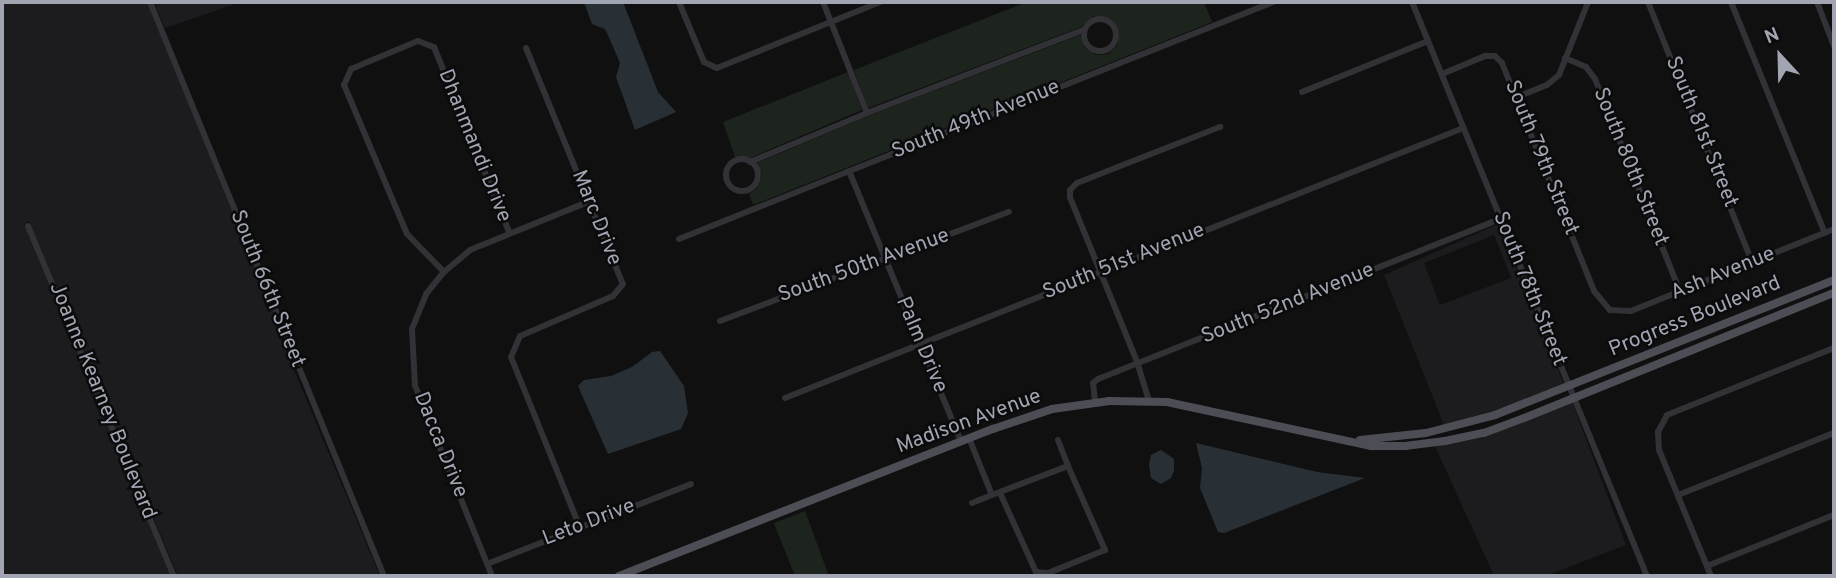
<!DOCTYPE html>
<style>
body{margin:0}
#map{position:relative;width:1836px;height:578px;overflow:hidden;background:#101011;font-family:Overpass,sans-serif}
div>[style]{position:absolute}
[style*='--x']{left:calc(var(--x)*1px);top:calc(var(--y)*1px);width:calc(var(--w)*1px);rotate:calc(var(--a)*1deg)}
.built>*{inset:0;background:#1c1c1e}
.green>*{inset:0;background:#1c241d}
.water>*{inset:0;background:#283036}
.minor>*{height:6px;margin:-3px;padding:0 3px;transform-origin:3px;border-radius:3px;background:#313136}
.minor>.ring{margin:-3px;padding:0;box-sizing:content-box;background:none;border:6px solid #313136;border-radius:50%}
.major>*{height:8px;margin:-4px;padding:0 4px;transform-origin:4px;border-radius:4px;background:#4d4e55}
span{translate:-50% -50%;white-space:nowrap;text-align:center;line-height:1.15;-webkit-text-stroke:5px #0b0b0c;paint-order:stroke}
.street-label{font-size:21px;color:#a1a5b2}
.frame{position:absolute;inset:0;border:4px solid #a1a5b2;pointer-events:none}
.north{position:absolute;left:1745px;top:21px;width:70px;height:70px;-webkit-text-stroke:5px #0b0b0c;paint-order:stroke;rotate:338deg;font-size:19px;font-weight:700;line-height:28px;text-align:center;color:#a1a5b2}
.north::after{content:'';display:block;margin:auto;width:24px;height:32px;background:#a1a5b2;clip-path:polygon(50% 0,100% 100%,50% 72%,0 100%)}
</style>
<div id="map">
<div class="built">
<i style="clip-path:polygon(2px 2px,147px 2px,278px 325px,276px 327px,380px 576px,178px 576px,29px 221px,24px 224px,171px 576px,2px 576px)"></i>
<i style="clip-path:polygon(154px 2px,241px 2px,165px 28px)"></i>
<i style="clip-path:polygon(evenodd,1498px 224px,1564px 384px,1496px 411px,1444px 425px,1384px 275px,1498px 224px,1494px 235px,1511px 278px,1440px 305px,1424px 263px,1494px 235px)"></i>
<i style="clip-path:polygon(1572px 402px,1626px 545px,1545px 576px,1494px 576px,1435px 446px,1486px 436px)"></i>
</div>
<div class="green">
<i style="clip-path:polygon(1027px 2px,1204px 2px,1212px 22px,753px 205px,749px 194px,757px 188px,762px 176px,757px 163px,868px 116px,1080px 35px,1085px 48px,1096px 55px,1108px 54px,1117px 46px,1119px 33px,1112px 20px,1094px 16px,1081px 27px,868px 108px,854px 70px)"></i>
<i style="clip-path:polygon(848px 72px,862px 110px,750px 158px,735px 157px,723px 122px)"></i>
<i style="clip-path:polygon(805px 511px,829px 576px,795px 576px,775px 526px,774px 523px)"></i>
</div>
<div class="water">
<i style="clip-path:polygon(584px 2px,623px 2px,658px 92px,676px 112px,635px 130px,616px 77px,620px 63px,608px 35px,605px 29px,592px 24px)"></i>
<i style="clip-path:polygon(660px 351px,684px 386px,688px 413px,681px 429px,608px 454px,578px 386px,584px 380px,611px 376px,632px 367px,652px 352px)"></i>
<i style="clip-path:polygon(1196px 443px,1317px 472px,1365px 478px,1224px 533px,1218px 532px,1200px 488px,1202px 468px)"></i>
<i style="clip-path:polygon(1161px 450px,1174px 459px,1174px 471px,1171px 478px,1161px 484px,1151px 478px,1149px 465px,1151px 455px)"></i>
</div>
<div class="minor">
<i style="--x:150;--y:2;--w:620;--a:67.82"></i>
<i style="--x:679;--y:2;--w:65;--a:67.4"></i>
<i style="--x:704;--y:62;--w:14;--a:25"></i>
<i style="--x:717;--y:68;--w:176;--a:-22"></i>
<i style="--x:1412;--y:2;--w:620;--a:67.74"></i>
<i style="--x:1648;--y:2;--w:280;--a:68.2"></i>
<i style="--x:1731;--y:2;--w:249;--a:67.9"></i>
<i style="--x:1817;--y:2;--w:47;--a:68.9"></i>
<i class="ring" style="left:1084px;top:19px;width:26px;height:26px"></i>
<i style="--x:526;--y:48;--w:255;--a:67.7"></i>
<i style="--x:623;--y:284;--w:16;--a:130"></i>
<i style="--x:613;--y:296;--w:101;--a:156.7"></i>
<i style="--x:520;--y:336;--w:23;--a:113"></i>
<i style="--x:511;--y:357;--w:181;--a:68"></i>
<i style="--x:1565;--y:58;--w:23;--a:23"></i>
<i style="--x:1586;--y:67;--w:15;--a:53"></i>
<i style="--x:1595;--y:79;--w:228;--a:68.2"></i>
<i style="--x:1442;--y:74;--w:47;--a:-22.7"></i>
<i style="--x:1485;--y:56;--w:10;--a:0"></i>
<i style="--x:1495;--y:56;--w:10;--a:45"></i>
<i style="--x:1502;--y:63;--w:246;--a:68"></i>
<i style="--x:1594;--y:291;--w:25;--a:50"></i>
<i style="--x:1610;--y:310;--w:21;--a:3"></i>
<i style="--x:1631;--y:311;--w:219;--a:-22"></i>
<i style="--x:1302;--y:92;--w:136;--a:-22"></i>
<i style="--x:1517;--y:97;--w:32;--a:-22"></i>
<i style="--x:1547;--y:85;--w:16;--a:-40"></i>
<i style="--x:1559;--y:75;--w:79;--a:-68.3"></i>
<i style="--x:867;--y:113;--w:231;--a:-21"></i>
<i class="ring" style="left:726px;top:159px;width:26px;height:26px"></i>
<i style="--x:750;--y:162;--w:127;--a:-22.7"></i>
<i style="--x:867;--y:113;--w:119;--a:-111.6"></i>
<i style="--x:849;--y:171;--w:292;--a:67.5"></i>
<i style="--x:28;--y:226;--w:379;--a:67.4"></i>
<i style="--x:679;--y:239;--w:640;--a:-21.75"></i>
<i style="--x:444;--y:272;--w:53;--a:-134.2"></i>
<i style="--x:407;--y:234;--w:162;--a:-112.9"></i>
<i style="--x:344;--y:85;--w:17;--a:-66"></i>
<i style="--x:351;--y:69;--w:73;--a:-22.7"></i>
<i style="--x:418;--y:41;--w:17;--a:21"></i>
<i style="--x:434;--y:47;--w:200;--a:67.9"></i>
<i style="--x:720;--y:321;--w:309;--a:-20.7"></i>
<i style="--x:785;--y:398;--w:730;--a:-21.71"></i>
<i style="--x:1095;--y:401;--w:18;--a:-96"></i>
<i style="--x:1093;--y:383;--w:6;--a:-39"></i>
<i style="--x:1098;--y:379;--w:433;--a:-21.7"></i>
<i style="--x:1149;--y:401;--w:39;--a:-107"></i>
<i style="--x:1138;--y:364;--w:180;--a:-112.2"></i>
<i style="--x:1070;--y:197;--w:7;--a:-90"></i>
<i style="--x:1070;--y:190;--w:10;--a:-45"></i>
<i style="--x:1077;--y:183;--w:154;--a:-21.4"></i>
<i style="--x:969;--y:438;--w:61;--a:68"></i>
<i style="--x:992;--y:495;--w:81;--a:-20.9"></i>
<i style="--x:1068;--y:466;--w:92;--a:66.2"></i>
<i style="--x:1105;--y:550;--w:61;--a:158"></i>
<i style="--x:1048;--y:573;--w:12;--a:-175"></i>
<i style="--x:1036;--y:572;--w:87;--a:-114.5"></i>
<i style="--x:1058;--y:440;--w:28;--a:69"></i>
<i style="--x:1678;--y:495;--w:168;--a:-21.7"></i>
<i style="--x:972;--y:503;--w:22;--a:-22"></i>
<i style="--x:487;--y:564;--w:219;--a:-21.4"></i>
<i style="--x:1707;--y:566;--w:137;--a:-21.9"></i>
<i style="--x:492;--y:576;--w:206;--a:-112"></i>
<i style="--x:415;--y:385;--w:56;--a:-93.1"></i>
<i style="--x:412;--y:329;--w:38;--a:-68"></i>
<i style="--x:426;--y:294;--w:28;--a:-51"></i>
<i style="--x:444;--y:272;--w:34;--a:-40"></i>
<i style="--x:470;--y:250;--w:130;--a:-22.2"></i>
<i style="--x:1711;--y:576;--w:136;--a:-112.4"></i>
<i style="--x:1659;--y:450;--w:18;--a:-93"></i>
<i style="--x:1658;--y:432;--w:19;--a:-62"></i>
<i style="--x:1667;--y:415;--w:180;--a:-21.9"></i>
</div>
<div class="major">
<i style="--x:1360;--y:440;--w:66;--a:-6.1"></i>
<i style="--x:1426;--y:433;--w:71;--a:-14.6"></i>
<i style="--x:1495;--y:415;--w:365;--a:-21.7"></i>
<i style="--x:619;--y:576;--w:402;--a:-21.5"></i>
<i style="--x:993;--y:429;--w:62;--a:-18.7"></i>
<i style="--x:1052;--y:409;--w:58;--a:-8"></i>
<i style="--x:1109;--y:401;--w:58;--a:1"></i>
<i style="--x:1167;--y:402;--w:209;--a:12.2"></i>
<i style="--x:1371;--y:446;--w:34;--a:0"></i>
<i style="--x:1405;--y:446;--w:40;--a:-7.1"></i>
<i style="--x:1445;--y:441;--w:40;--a:-12"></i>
<i style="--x:1484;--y:433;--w:43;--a:-20.6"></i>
<i style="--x:1524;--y:418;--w:334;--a:-22"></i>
</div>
<div class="street-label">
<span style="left:976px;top:120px;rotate:-22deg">South 49th Avenue</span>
<span style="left:1701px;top:132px;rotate:68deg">South 81st Street</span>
<span style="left:474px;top:146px;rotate:68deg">Dhanmandi Drive</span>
<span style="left:1541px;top:158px;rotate:68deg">South 79th Street</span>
<span style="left:1630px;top:167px;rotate:68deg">South 80th Street</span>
<span style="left:596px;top:218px;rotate:68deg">Marc Drive</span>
<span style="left:1124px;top:262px;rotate:-22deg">South 51st Avenue</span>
<span style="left:864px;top:266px;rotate:-20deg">South 50th Avenue</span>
<span style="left:1723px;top:274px;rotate:-22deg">Ash Avenue</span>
<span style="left:267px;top:289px;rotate:68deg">South 66th Street</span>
<span style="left:1529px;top:289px;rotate:68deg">South 78th Street</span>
<span style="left:1288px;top:304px;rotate:-22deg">South 52nd Avenue</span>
<span style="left:1695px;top:317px;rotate:-22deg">Progress Boulevard</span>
<span style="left:921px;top:345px;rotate:67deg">Palm Drive</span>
<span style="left:102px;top:401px;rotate:68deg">Joanne Kearney Boulevard</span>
<span style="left:969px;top:422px;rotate:-20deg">Madison Avenue</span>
<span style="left:440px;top:445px;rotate:68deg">Dacca Drive</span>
<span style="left:589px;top:523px;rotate:-21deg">Leto Drive</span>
</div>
<div class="frame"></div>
<div class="north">N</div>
</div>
